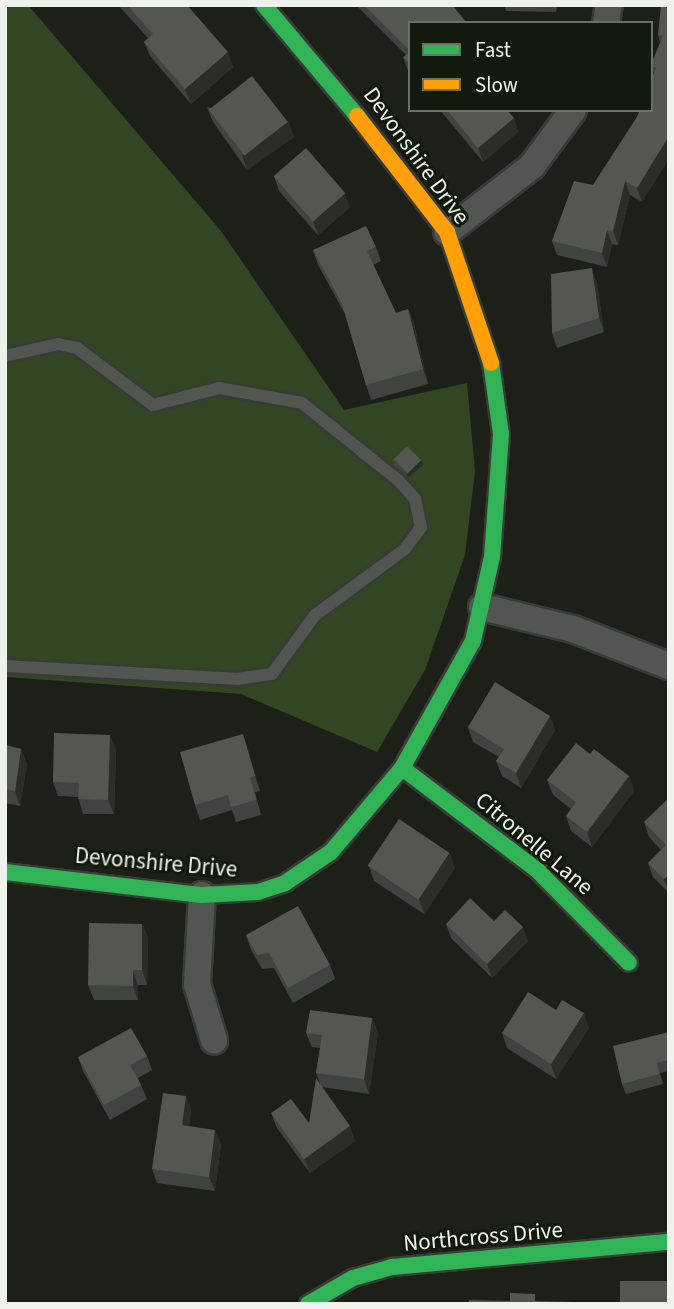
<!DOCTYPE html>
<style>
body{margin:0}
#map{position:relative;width:674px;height:1309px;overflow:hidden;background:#1c2019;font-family:"Source Sans 3",sans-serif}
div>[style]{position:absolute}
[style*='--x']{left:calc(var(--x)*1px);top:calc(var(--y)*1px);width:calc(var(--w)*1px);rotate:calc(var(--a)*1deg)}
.green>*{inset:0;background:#324623}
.roads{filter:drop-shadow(2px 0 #383b36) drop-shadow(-2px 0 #383b36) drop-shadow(0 2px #383b36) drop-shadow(0 -2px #383b36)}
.lane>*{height:12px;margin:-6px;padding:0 6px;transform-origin:6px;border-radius:6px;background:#525650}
.street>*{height:26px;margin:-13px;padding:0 13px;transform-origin:13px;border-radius:13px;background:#525650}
.fast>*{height:16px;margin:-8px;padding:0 8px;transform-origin:8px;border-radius:8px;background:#30b455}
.slow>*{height:16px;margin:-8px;padding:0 8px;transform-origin:8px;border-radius:8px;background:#ff9f0a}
.wall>*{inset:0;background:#40443e}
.shaded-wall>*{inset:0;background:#2a2e27}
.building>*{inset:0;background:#535750;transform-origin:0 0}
span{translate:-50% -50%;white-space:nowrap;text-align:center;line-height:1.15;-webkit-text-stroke:6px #12190d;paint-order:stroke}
.street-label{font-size:23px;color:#edf3ea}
.frame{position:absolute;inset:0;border:7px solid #edf3ea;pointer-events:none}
.legend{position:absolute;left:408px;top:21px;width:245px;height:91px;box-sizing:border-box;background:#12190d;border:2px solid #6a7065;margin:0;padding:9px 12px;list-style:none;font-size:21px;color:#edf3ea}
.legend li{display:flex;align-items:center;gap:14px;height:35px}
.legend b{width:35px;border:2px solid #6a7065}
</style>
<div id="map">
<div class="green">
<i style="clip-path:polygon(5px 5px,28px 5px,221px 231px,344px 410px,467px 383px,475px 471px,465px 555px,425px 670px,377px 752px,241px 694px,5px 677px)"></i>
</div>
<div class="roads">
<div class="lane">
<i style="--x:5;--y:356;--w:54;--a:-12.8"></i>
<i style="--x:58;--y:344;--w:19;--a:12"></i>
<i style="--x:77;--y:348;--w:95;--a:36.9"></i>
<i style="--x:153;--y:405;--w:68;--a:-14.4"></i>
<i style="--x:219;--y:388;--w:84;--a:10.2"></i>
<i style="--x:302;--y:403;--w:124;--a:38.8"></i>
<i style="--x:399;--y:481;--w:24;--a:48"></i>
<i style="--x:415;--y:499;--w:29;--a:78"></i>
<i style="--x:421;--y:527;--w:27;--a:126"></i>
<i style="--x:405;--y:549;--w:112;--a:143.7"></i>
<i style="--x:315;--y:615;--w:73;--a:126.1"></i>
<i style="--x:272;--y:674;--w:34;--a:172"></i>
<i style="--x:238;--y:679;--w:233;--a:-176.8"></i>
</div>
<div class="street">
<i style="--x:606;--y:23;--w:18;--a:-81"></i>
<i style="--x:447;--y:232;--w:108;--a:-37.8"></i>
<i style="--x:532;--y:166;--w:69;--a:-53.8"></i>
<i style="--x:482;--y:607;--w:94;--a:13.6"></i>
<i style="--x:573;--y:629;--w:103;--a:21.1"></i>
<i style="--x:202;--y:895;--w:89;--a:93.2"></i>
<i style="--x:197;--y:984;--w:59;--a:73.1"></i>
</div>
<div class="fast">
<i style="--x:264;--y:5;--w:145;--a:50"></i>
<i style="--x:402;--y:768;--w:171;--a:37.1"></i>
<i style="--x:538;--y:871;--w:129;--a:45.3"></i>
<i style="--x:5;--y:872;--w:198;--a:6.7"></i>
<i style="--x:202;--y:895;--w:56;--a:-3.1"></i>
<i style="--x:258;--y:892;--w:28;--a:-18"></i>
<i style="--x:285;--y:883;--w:55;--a:-34"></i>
<i style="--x:331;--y:852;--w:110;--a:-49.8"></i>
<i style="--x:402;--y:768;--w:145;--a:-60.8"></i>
<i style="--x:473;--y:641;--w:86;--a:-77.3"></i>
<i style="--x:492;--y:557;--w:123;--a:-85.8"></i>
<i style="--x:501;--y:434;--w:72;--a:-98"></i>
<i style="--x:308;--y:1304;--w:52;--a:-30"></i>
<i style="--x:353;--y:1278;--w:41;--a:-15.8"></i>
<i style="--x:392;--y:1267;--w:278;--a:-5.2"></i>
</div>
<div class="slow">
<i style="--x:357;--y:116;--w:147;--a:52.2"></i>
<i style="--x:447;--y:232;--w:138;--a:71.4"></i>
</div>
</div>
<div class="wall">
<i style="clip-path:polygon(118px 5px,187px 5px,233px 67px,191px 104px,150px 56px,144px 42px,148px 38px)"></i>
<i style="clip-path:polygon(356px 5px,410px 5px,411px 6px,410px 65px,406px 55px)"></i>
<i style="clip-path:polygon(504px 5px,557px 5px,556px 12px,506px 11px)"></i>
<i style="clip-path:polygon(669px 5px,642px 202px,630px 195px,618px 245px,612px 244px,607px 267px,557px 255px,552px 241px,593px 185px,637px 117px,654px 74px,651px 65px,660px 42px,658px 35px)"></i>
<i style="clip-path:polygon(403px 57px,410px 65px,410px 73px,408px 71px)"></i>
<i style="clip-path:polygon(207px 107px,288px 122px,294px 137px,247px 170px,213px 122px)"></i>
<i style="clip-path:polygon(440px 110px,507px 110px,514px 118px,518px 132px,483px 162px)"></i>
<i style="clip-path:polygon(274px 176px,350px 207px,318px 235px,279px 191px)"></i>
<i style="clip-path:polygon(376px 247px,381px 261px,373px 265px,396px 313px,408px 309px,414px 324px,428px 384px,371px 400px,366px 385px,345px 314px,318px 265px,313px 250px)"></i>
<i style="clip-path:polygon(597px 283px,604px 332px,557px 348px,552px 333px)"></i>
<i style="clip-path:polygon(393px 459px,423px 465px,408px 478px,394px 465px)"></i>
<i style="clip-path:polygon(550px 716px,555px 730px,521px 788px,502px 776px,496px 761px,499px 757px,473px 742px,468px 727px)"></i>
<i style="clip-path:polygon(243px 734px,260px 791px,255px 792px,261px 815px,236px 822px,232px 810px,200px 820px,195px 805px)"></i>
<i style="clip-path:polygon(5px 745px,21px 749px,27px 764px,20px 806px,5px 803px)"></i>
<i style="clip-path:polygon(116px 750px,114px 814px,83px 814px,78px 797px,58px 796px,53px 782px)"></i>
<i style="clip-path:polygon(590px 754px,629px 776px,634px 791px,592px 847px,571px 831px,566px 816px,571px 809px,553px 795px,547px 780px)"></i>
<i style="clip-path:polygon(669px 798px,669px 893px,653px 877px,648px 863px,661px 850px,649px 837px,644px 822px)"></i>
<i style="clip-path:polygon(369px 866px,455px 868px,424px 914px,374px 881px)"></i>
<i style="clip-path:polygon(142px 924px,148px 938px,147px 985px,138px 985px,138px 1000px,94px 1000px,88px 985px)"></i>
<i style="clip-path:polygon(446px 924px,528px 941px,492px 978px,451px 938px)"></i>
<i style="clip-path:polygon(246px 935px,330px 965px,335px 979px,293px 1003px,274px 968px,262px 969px,251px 950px)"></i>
<i style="clip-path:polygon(556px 1010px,589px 1028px,556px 1079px,507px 1048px,502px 1033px)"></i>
<i style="clip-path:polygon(372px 1018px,378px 1033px,369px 1094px,322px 1087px,355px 1141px,310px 1173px,277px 1128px,271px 1113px,309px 1123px,321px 1086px,316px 1073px,320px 1048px,312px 1047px,306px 1033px)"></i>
<i style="clip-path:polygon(669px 1032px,669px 1071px,660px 1073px,663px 1084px,626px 1094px,622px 1084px)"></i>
<i style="clip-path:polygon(147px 1056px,152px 1070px,138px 1078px,147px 1099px,110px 1120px,83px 1071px,78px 1057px)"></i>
<i style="clip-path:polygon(186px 1096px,191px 1111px,189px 1126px,221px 1144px,215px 1191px,157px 1183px,152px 1169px)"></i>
</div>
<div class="shaded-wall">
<i style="clip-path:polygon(228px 52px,233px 67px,191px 104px,185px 89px)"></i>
<i style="clip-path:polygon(514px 118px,518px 132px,483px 162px,478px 148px)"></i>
<i style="clip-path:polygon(288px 122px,294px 137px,247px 170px,242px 155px)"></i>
<i style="clip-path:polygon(669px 136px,669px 159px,642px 202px,637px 188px)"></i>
<i style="clip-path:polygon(625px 181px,630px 195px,618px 245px,613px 231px)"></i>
<i style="clip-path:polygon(345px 193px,350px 207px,318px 235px,313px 220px)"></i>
<i style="clip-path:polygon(607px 230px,612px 244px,607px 267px,602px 253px)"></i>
<i style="clip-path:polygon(592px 268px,597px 283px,604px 332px,599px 318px)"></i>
<i style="clip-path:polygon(408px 309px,414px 324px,428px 384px,423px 369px)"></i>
<i style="clip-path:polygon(421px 460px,423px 465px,408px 478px,407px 473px)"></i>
<i style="clip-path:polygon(550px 716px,555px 730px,521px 788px,516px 773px)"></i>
<i style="clip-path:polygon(243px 734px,248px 749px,260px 791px,255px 776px)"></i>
<i style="clip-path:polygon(110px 735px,116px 750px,114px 814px,108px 800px)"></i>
<i style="clip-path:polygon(21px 749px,27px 764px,20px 806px,15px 791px)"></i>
<i style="clip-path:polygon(629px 776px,634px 791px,592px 847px,587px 832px)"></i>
<i style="clip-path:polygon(450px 853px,455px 868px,424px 914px,419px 899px)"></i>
<i style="clip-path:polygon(669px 875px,669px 892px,664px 879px)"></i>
<i style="clip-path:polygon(142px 924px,148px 938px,147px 985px,142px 970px)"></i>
<i style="clip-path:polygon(523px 927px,528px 941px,492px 978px,487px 964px)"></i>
<i style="clip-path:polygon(133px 970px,138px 985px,138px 1000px,133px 986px)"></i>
<i style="clip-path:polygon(584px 1013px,589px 1028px,556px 1079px,551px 1064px)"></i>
<i style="clip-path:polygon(372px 1018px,378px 1033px,369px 1094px,364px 1079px)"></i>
<i style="clip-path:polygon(186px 1096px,191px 1111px,187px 1140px,182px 1125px)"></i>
<i style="clip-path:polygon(350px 1126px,355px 1141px,310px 1173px,304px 1159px)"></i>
<i style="clip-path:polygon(215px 1130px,221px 1144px,215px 1191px,209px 1177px)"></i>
</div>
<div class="building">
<i style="clip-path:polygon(127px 5px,187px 5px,228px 52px,185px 89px,144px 42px,153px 34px)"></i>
<i style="clip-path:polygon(364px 5px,410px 5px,411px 6px,412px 5px,452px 5px,467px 23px,410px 23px,410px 51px)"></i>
<i style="clip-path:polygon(661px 5px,669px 5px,669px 136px,637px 188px,625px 181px,613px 231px,607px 230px,602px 253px,552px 241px,574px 181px,593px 185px,637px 117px,640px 110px,651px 110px,651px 80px,656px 68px,651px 66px,651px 65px,663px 36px,658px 35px)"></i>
<i style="clip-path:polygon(410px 52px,410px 65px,403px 57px)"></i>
<i style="left:252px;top:76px;width:58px;height:55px;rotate:52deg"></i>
<i style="clip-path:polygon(447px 110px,507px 110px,514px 118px,478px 148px)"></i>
<i style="left:306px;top:148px;width:60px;height:43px;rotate:49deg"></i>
<i style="clip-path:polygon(366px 226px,376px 247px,367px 251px,396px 313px,408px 309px,423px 369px,366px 385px,342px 304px,313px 250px)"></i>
<i style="clip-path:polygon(592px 268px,599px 318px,552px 333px,551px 274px)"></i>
<i style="left:407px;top:446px;width:20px;height:19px;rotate:45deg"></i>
<i style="clip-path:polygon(495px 682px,550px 716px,516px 773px,496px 761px,504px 749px,468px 727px)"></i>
<i style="clip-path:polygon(54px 733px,110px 735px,108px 800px,78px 799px,79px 783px,53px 782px)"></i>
<i style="clip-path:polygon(243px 734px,255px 776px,250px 777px,256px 800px,231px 807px,228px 795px,195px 805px,180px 752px)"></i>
<i style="clip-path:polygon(576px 743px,590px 754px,594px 749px,629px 776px,587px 832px,566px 816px,576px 802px,547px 780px)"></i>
<i style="clip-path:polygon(5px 745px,21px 749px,15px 791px,5px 789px)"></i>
<i style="clip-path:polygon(669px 798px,669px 875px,664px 879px,648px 863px,666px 845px,644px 822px)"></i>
<i style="left:399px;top:819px;width:61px;height:56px;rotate:34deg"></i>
<i style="clip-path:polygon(470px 898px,494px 921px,505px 910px,523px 927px,487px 964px,446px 924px)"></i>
<i style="clip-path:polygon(298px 906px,330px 965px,288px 988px,269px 953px,257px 955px,246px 935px)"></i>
<i style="clip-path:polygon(89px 923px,142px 924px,142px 970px,133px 970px,133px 986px,88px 985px)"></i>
<i style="clip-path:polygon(528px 992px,556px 1010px,562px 1000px,584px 1013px,551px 1064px,502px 1033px)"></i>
<i style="clip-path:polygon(310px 1010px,372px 1018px,364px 1079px,316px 1073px,322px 1035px,306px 1033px)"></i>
<i style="clip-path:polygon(131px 1028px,147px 1056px,130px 1065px,141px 1085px,104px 1105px,78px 1057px)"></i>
<i style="clip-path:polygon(669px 1032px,669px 1060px,657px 1063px,659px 1074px,622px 1084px,613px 1046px)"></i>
<i style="clip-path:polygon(316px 1078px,350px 1126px,304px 1159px,271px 1113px,291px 1099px,309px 1123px)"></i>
<i style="clip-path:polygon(163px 1093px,186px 1096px,182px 1125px,215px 1130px,209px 1177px,152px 1169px)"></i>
<i style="left:669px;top:1281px;width:23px;height:49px;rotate:90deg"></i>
<i style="clip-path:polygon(510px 1293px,535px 1294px,535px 1301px,574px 1302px,574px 1304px,469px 1304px,469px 1300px,510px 1301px)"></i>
</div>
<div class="street-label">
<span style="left:416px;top:156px;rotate:54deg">Devonshire Drive</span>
<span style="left:534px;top:844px;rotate:40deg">Citronelle Lane</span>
<span style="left:156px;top:863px;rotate:5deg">Devonshire Drive</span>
<span style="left:483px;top:1237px;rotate:-5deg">Northcross Drive</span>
</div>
<div class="frame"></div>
<ul class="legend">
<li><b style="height:9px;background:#30b455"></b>Fast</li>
<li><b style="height:9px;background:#ff9f0a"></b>Slow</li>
</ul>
</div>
